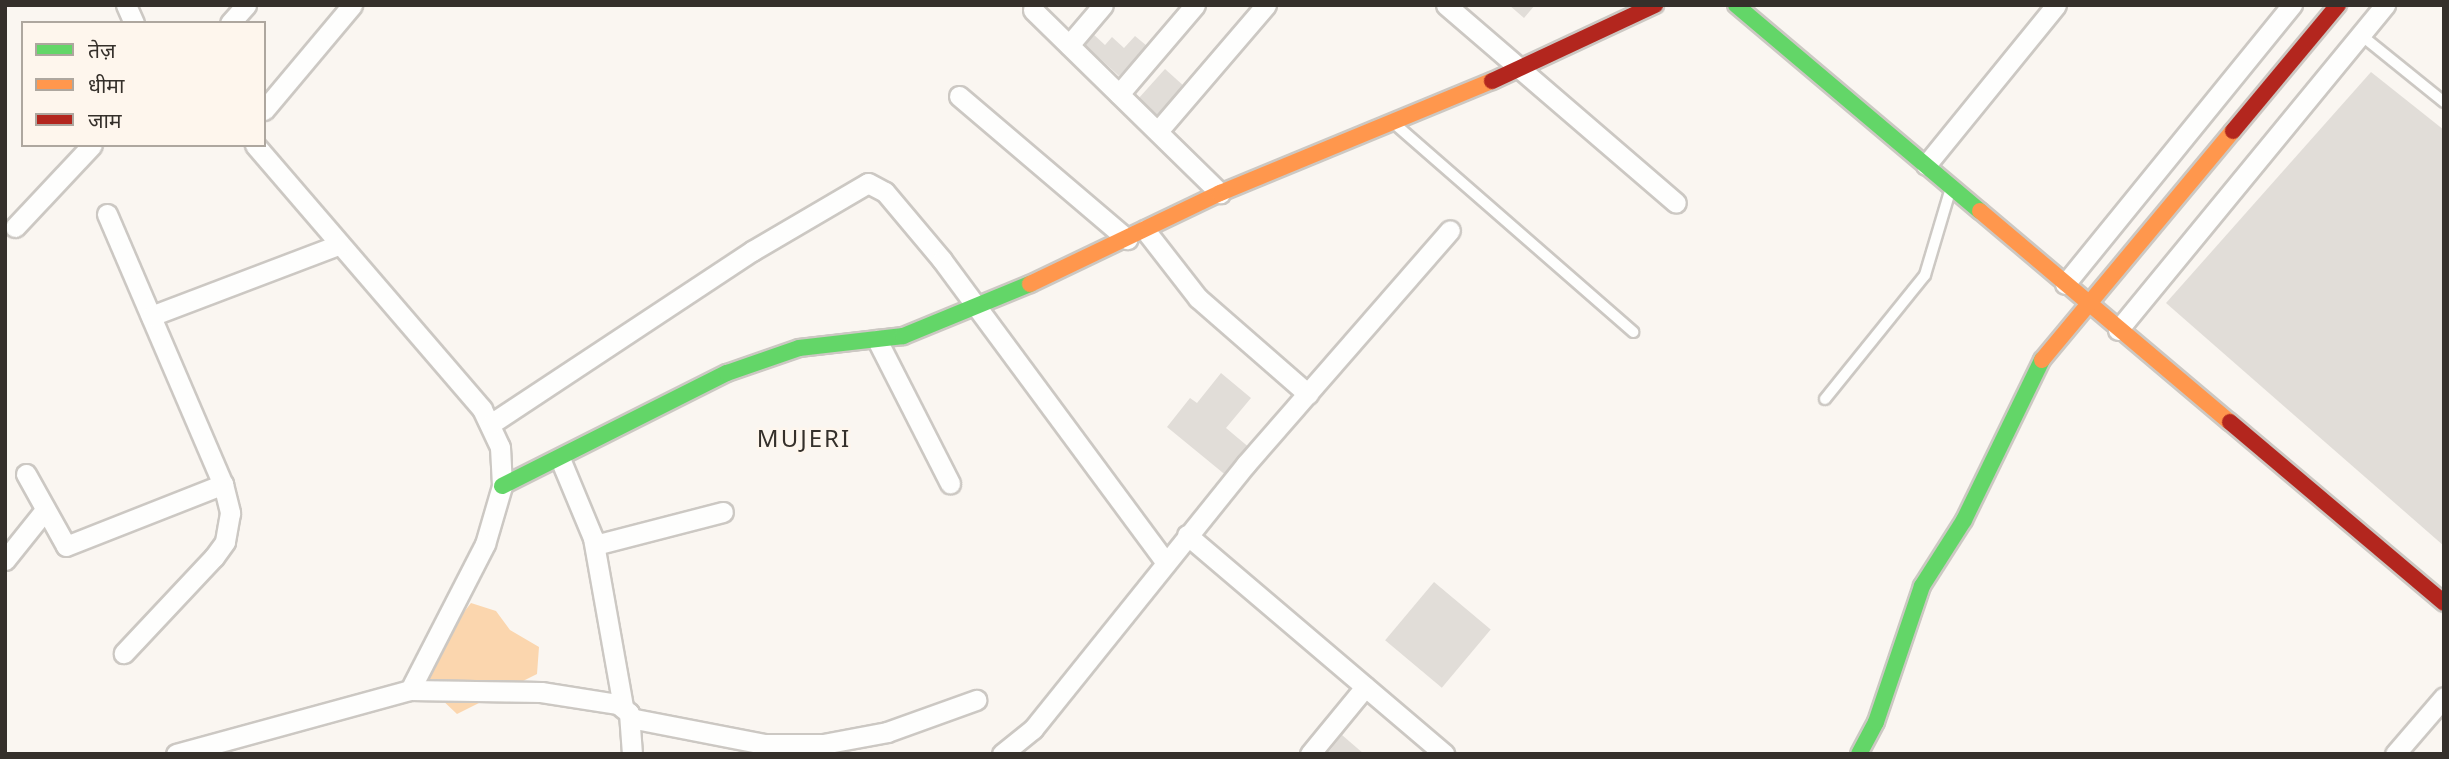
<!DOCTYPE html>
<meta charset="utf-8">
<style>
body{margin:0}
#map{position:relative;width:2449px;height:759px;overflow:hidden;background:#faf6f1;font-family:"Noto Sans","Noto Sans Devanagari",sans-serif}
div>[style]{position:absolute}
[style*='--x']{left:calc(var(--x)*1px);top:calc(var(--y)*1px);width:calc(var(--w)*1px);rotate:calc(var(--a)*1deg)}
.green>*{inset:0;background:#fbd6ae}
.building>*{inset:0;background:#e1ddd8;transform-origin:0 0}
.roads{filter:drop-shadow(2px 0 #ccc8c3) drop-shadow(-2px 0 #ccc8c3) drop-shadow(0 2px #ccc8c3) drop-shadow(0 -2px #ccc8c3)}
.lane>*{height:10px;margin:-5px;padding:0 5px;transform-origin:5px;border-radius:5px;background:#fefefd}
.street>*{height:19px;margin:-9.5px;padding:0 9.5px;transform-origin:9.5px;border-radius:9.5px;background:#fefefd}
.fast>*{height:16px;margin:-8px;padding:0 8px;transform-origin:8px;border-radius:8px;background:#63d668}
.slow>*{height:16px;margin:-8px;padding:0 8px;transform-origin:8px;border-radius:8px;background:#ff974d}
.jam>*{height:16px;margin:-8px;padding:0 8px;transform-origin:8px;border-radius:8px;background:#b3261e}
span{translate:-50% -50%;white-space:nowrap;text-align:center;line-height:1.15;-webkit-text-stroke:5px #fef6ed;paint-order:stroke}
.neighbourhood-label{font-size:24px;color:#35302b;letter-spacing:2px}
.frame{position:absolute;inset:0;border:7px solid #35302b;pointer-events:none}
.legend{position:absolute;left:21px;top:21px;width:245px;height:126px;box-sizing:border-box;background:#fef6ed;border:2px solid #aea79f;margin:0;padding:9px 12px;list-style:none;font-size:21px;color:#35302b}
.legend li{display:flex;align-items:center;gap:14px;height:35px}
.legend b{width:35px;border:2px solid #aea79f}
</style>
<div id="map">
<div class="green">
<i style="clip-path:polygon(471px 603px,496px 611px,510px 630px,539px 647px,537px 674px,457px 714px,439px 697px,420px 690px,434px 650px)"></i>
</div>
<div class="building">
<i style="clip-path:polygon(1509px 5px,1535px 5px,1524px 18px)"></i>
<i style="clip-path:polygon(1092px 33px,1105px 45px,1112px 37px,1124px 48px,1135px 36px,1147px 46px,1119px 76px,1083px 43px)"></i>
<i style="left:1165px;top:69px;width:25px;height:40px;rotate:42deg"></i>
<i style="clip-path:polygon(2371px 72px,2444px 130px,2444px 546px,2166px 303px)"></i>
<i style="clip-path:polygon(1221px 373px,1251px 398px,1226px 428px,1251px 449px,1228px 477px,1167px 427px,1190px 398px,1197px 403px)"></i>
<i style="left:1434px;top:582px;width:74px;height:76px;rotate:40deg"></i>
<i style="clip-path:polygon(1342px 735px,1364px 754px,1327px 754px)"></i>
</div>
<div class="roads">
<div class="lane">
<i style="--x:2361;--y:35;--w:107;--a:38.9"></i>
<i style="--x:1396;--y:125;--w:315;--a:41.1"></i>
<i style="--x:1825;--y:399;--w:159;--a:-51.1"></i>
<i style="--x:1925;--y:275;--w:88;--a:-73.4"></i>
</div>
<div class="street">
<i style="--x:126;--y:5;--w:20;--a:66"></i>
<i style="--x:1446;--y:5;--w:303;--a:40.7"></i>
<i style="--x:1033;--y:10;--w:262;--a:44.4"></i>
<i style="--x:230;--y:23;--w:24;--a:-48"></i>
<i style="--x:1069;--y:45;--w:52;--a:-49.6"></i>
<i style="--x:1119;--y:94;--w:117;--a:-49.5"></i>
<i style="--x:959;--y:96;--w:221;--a:40.4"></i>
<i style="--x:264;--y:110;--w:137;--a:-50"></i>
<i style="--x:1158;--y:131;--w:166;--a:-49.4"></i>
<i style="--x:255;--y:145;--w:348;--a:49.3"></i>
<i style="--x:482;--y:409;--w:42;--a:64.7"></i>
<i style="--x:500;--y:447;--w:39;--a:87"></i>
<i style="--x:502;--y:486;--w:60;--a:106.3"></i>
<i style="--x:485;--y:544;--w:164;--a:117.2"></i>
<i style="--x:1926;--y:165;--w:206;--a:-50.9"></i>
<i style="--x:107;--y:214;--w:294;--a:66.8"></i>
<i style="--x:223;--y:484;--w:30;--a:76"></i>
<i style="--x:230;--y:513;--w:29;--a:100"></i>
<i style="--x:225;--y:542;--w:19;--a:126"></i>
<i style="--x:214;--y:557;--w:132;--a:133.2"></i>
<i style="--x:15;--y:227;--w:112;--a:-46.8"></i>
<i style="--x:1145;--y:230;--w:86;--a:52.1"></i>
<i style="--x:1198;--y:298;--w:146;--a:41.1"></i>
<i style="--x:2065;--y:284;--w:360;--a:-50.9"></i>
<i style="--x:151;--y:316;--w:200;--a:-20.8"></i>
<i style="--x:2118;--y:330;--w:421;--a:-50.6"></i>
<i style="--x:877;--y:340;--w:161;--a:63"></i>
<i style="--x:492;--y:423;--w:312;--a:-33.5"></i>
<i style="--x:752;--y:251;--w:134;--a:-30.4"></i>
<i style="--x:868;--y:183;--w:19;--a:28"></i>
<i style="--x:885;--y:192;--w:89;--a:50"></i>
<i style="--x:942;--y:260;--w:375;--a:53.5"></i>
<i style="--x:561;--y:461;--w:83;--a:67.4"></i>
<i style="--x:593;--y:538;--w:172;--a:79.9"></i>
<i style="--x:26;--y:474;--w:82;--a:60.9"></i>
<i style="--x:66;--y:546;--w:169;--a:-21.5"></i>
<i style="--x:1187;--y:535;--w:338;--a:40.4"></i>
<i style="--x:595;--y:545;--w:132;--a:-14.5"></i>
<i style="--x:5;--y:560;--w:64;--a:-51.3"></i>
<i style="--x:630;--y:718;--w:136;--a:11"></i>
<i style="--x:764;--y:744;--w:59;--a:0"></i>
<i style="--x:823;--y:744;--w:65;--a:-10.6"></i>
<i style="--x:887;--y:732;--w:95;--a:-19.8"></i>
<i style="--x:176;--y:754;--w:243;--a:-15.3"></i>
<i style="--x:410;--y:690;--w:131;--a:0.9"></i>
<i style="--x:541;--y:692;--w:78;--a:8.9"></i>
<i style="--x:618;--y:704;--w:14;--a:39"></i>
<i style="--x:629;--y:713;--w:41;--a:85.8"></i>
<i style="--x:1002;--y:754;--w:40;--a:-39"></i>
<i style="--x:1033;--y:729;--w:340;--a:-51.2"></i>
<i style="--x:1246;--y:464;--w:310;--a:-48.9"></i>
<i style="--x:1310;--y:754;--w:87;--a:-50.6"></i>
<i style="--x:2395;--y:754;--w:75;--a:-49.3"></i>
</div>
<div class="fast">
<i style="--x:1736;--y:5;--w:319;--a:40.2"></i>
<i style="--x:502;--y:486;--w:252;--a:-26.7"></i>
<i style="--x:727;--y:373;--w:76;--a:-19.1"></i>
<i style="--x:799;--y:348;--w:105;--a:-6.6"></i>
<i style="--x:903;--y:336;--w:137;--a:-22.3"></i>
<i style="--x:1859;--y:754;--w:36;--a:-62"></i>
<i style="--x:1876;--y:722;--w:144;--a:-71.3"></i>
<i style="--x:1922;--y:586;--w:78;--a:-57.5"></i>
<i style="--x:1964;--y:520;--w:178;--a:-64"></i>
</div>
<div class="slow">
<i style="--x:1980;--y:211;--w:327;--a:40.2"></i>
<i style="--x:1030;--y:284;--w:211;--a:-25.6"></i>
<i style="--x:1220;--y:193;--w:294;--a:-22.4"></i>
<i style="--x:2042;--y:360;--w:298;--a:-50.2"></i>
</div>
<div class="jam">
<i style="--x:1492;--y:81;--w:180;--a:-25"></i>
<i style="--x:2233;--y:131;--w:164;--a:-50.2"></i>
<i style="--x:2230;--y:422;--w:280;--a:40.2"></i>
</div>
</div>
<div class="neighbourhood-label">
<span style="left:804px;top:438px">MUJERI</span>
</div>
<div class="frame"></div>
<ul class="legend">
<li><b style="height:9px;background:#63d668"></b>तेज़</li>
<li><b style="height:9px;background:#ff974d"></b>धीमा</li>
<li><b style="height:9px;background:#b3261e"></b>जाम</li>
</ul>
</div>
